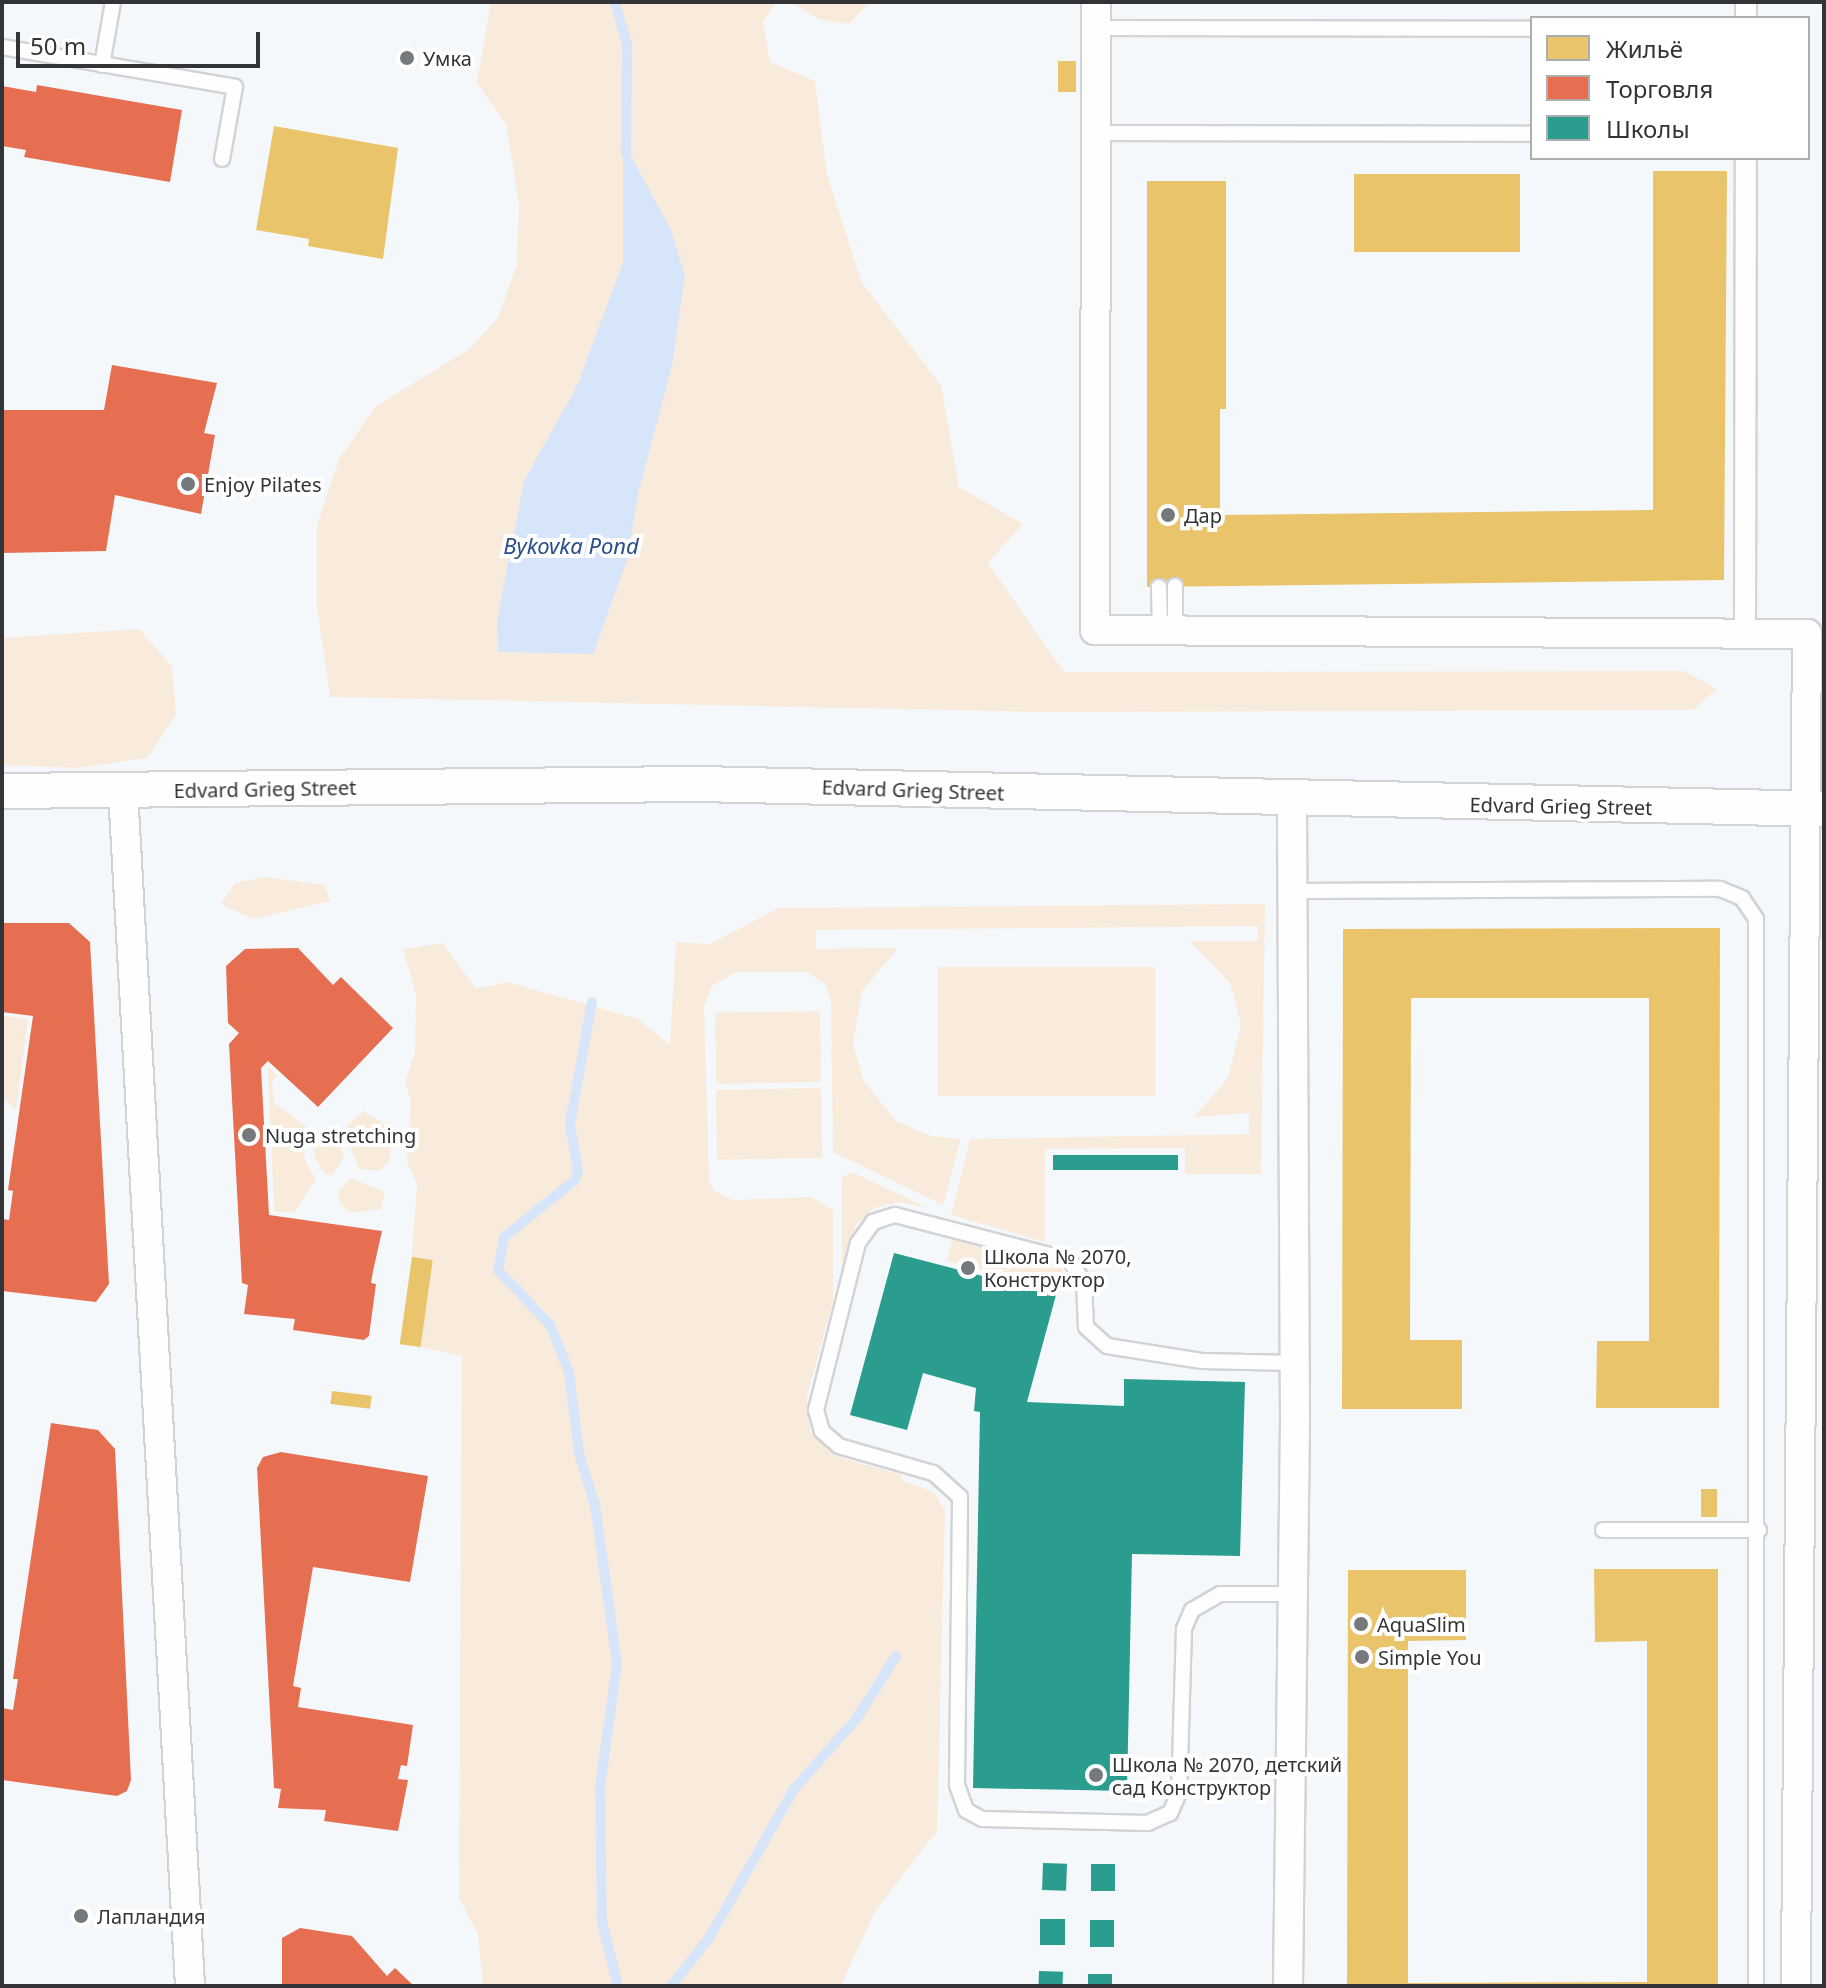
<!DOCTYPE html>
<meta charset="utf-8">
<style>
body{margin:0}
#map{position:relative;width:1826px;height:1988px;overflow:hidden;background:#f5f8fb;font-family:"Noto Sans",sans-serif}
div>[style]{position:absolute}
[style*='--x']{left:calc(var(--x)*1px);top:calc(var(--y)*1px);width:calc(var(--w)*1px);rotate:calc(var(--a)*1deg)}
.green>*{inset:0;background:#f9ebdb;transform-origin:0 0}
.water>*{inset:0;background:#d7e5fa}
.homes>*{inset:0;background:#e9c46a;transform-origin:0 0}
.shops>*{inset:0;background:#e76f51}
.schools>*{inset:0;background:#2a9d8f;transform-origin:0 0}
.stream>*{height:10px;margin:-5px;padding:0 5px;transform-origin:5px;border-radius:5px;background:#d7e5fa}
.roads{filter:drop-shadow(2px 0 #d1d3d6) drop-shadow(-2px 0 #d1d3d6) drop-shadow(0 2px #d1d3d6) drop-shadow(0 -2px #d1d3d6)}
.service>*{height:14px;margin:-7px;padding:0 7px;transform-origin:7px;border-radius:7px;background:#fefefe}
.pedestrian>*{height:20px;margin:-10px;padding:0 10px;transform-origin:10px;border-radius:10px;background:#fefefe}
.minor>*{height:28px;margin:-14px;padding:0 14px;transform-origin:14px;border-radius:14px;background:#fefefe}
.tertiary>*{height:34px;margin:-17px;padding:0 17px;transform-origin:17px;border-radius:17px;background:#fefefe}
.dots>*{width:22px;height:22px;translate:-50% -50%;box-sizing:border-box;border:4px solid #fff;border-radius:50%}
span{translate:-50% -50%;white-space:nowrap;text-align:center;line-height:1.15;-webkit-text-stroke:8px #fff;paint-order:stroke}
.poi-label{font-size:20px;color:#323437}
.left{translate:0 -50%;text-align:left}
.street-label{font-size:20px;color:#323437}
.water-label{font-size:22px;color:#2a4e88;font-style:italic}
.frame{position:absolute;inset:0;border:4px solid #323437;pointer-events:none}
.legend{position:absolute;left:1530px;top:16px;width:280px;height:144px;box-sizing:border-box;background:#fff;border:2px solid #adaeaf;margin:0;padding:10px 14px;list-style:none;font-size:24px;color:#323437}
.legend li{display:flex;align-items:center;gap:16px;height:40px}
.legend b{width:40px;border:2px solid #adaeaf}
.scale{position:absolute;left:16px;top:32px;width:244px;height:36px;box-sizing:border-box;border:4px solid #323437;border-top:0;padding-left:10px;font-size:24px;line-height:28px;white-space:nowrap;color:#323437;-webkit-text-stroke:6px #fff;paint-order:stroke}
</style>
<div id="map">
<div class="green">
<i style="clip-path:polygon(491px 2px,776px 2px,763px 22px,770px 62px,815px 81px,827px 175px,862px 283px,941px 385px,959px 487px,1023px 524px,988px 563px,1064px 672px,1684px 671px,1717px 689px,1693px 710px,1040px 712px,330px 697px,317px 607px,317px 526px,339px 459px,376px 406px,468px 350px,498px 318px,517px 264px,519px 204px,506px 124px,477px 83px)"></i>
<i style="clip-path:polygon(790px 2px,870px 2px,849px 24px,818px 19px)"></i>
<i style="clip-path:polygon(139px 629px,172px 666px,176px 715px,147px 758px,77px 768px,2px 765px,2px 638px)"></i>
<i style="clip-path:polygon(266px 877px,324px 885px,331px 901px,253px 919px,221px 904px,235px 883px)"></i>
<i style="clip-path:polygon(1265px 904px,1261px 1174px,1185px 1174px,1185px 1148px,1045px 1149px,1045px 1242px,951px 1215px,970px 1139px,1249px 1134px,1249px 1113px,1194px 1117px,1228px 1078px,1241px 1025px,1230px 983px,1190px 941px,1258px 941px,1258px 926px,816px 930px,816px 949px,898px 948px,862px 991px,853px 1045px,864px 1081px,896px 1121px,931px 1136px,961px 1139px,943px 1205px,833px 1152px,831px 1000px,825px 984px,807px 972px,736px 972px,712px 986px,704px 1007px,709px 1181px,714px 1191px,733px 1200px,811px 1197px,833px 1210px,833px 1301px,807px 1396px,810px 1431px,835px 1456px,902px 1475px,901px 1480px,934px 1492px,945px 1510px,937px 1831px,875px 1911px,841px 1986px,483px 1986px,478px 1934px,459px 1898px,462px 1356px,420px 1347px,433px 1260px,412px 1257px,417px 1183px,407px 1163px,411px 1102px,405px 1082px,415px 1052px,416px 995px,403px 949px,443px 943px,476px 989px,507px 982px,638px 1019px,670px 1045px,676px 942px,710px 944px,779px 908px)"></i>
<i style="left:1155px;top:967px;width:129px;height:217px;rotate:90deg"></i>
<i style="left:820px;top:1011px;width:71px;height:105px;rotate:89deg"></i>
<i style="clip-path:polygon(2px 1016px,28px 1019px,16px 1110px,2px 1097px)"></i>
<i style="clip-path:polygon(268px 1067px,277px 1075px,272px 1081px,274px 1102px,306px 1127px,304px 1159px,316px 1179px,294px 1213px,274px 1211px)"></i>
<i style="left:821px;top:1088px;width:70px;height:105px;rotate:89deg"></i>
<i style="clip-path:polygon(364px 1111px,391px 1129px,390px 1161px,379px 1171px,359px 1169px,348px 1142px,347px 1125px)"></i>
<i style="clip-path:polygon(324px 1133px,337px 1139px,344px 1157px,332px 1176px,324px 1173px,314px 1156px,315px 1140px)"></i>
<i style="clip-path:polygon(852px 1172px,928px 1208px,899px 1202px,874px 1208px,856px 1225px,842px 1268px,842px 1177px)"></i>
<i style="clip-path:polygon(351px 1178px,385px 1192px,381px 1209px,351px 1213px,340px 1204px,338px 1191px)"></i>
<i style="left:953px;top:1238px;width:115px;height:24px;rotate:15deg"></i>
</div>
<div class="water">
<i style="clip-path:polygon(623px 141px,671px 230px,685px 275px,672px 366px,638px 494px,627px 560px,593px 654px,498px 652px,497px 621px,524px 481px,578px 384px,623px 262px)"></i>
</div>
<div class="homes">
<i style="left:1058px;top:61px;width:18px;height:31px"></i>
<i style="clip-path:polygon(274px 126px,398px 148px,383px 259px,308px 246px,309px 239px,256px 230px)"></i>
<i style="clip-path:polygon(1653px 171px,1727px 171px,1724px 580px,1147px 587px,1147px 181px,1226px 181px,1226px 409px,1220px 409px,1220px 515px,1653px 510px)"></i>
<i style="left:1354px;top:174px;width:166px;height:78px"></i>
<i style="clip-path:polygon(1680px 928px,1720px 928px,1719px 1408px,1596px 1408px,1597px 1341px,1649px 1341px,1649px 998px,1411px 998px,1410px 1340px,1462px 1340px,1462px 1409px,1342px 1409px,1343px 929px)"></i>
<i style="left:412px;top:1257px;width:21px;height:88px;rotate:8deg"></i>
<i style="left:332px;top:1391px;width:40px;height:13px;rotate:7deg"></i>
<i style="left:1701px;top:1489px;width:16px;height:28px"></i>
<i style="clip-path:polygon(1594px 1569px,1718px 1569px,1718px 1986px,1347px 1986px,1348px 1570px,1466px 1570px,1466px 1640px,1408px 1641px,1408px 1983px,1647px 1982px,1647px 1641px,1595px 1642px)"></i>
</div>
<div class="shops">
<i style="clip-path:polygon(37px 85px,182px 110px,170px 182px,24px 157px,26px 150px,2px 146px,2px 86px,36px 92px)"></i>
<i style="clip-path:polygon(112px 365px,217px 383px,204px 433px,215px 435px,201px 514px,115px 495px,106px 551px,2px 553px,2px 410px,104px 410px)"></i>
<i style="clip-path:polygon(2px 923px,69px 923px,90px 942px,109px 1284px,96px 1302px,2px 1291px,2px 1219px,9px 1220px,13px 1191px,8px 1190px,33px 1016px,2px 1012px)"></i>
<i style="clip-path:polygon(298px 948px,333px 985px,341px 977px,393px 1028px,318px 1107px,268px 1061px,261px 1068px,269px 1215px,382px 1231px,373px 1271px,371px 1283px,376px 1284px,369px 1336px,364px 1340px,293px 1330px,295px 1319px,244px 1314px,248px 1285px,242px 1283px,229px 1044px,239px 1033px,228px 1023px,226px 966px,245px 949px)"></i>
<i style="clip-path:polygon(51px 1423px,98px 1430px,115px 1449px,131px 1780px,127px 1791px,117px 1796px,2px 1780px,2px 1708px,13px 1710px,18px 1679px,13px 1679px)"></i>
<i style="clip-path:polygon(281px 1452px,428px 1476px,410px 1582px,313px 1567px,293px 1686px,301px 1688px,298px 1707px,413px 1725px,407px 1766px,401px 1765px,398px 1779px,408px 1780px,398px 1831px,324px 1821px,326px 1810px,278px 1808px,281px 1789px,274px 1788px,257px 1468px,263px 1457px)"></i>
<i style="clip-path:polygon(300px 1928px,352px 1936px,387px 1976px,395px 1968px,414px 1986px,282px 1986px,282px 1938px)"></i>
</div>
<div class="schools">
<i style="left:1178px;top:1155px;width:15px;height:125px;rotate:90deg"></i>
<i style="clip-path:polygon(894px 1253px,1056px 1295px,1027px 1402px,1124px 1406px,1124px 1379px,1245px 1382px,1240px 1556px,1132px 1554px,1127px 1791px,973px 1788px,980px 1412px,974px 1411px,976px 1388px,923px 1373px,907px 1430px,850px 1415px)"></i>
<i style="left:1043px;top:1863px;width:24px;height:27px;rotate:2deg"></i>
<i style="left:1091px;top:1864px;width:24px;height:27px"></i>
<i style="left:1040px;top:1919px;width:25px;height:26px"></i>
<i style="left:1090px;top:1920px;width:24px;height:27px"></i>
<i style="left:1039px;top:1971px;width:24px;height:15px;rotate:2deg"></i>
<i style="left:1088px;top:1974px;width:24px;height:12px"></i>
</div>
<div class="stream">
<i style="--x:615;--y:2;--w:44;--a:74.1"></i>
<i style="--x:627;--y:44;--w:110;--a:90.5"></i>
<i style="--x:592;--y:1002;--w:124;--a:100.2"></i>
<i style="--x:570;--y:1124;--w:48;--a:80.3"></i>
<i style="--x:578;--y:1171;--w:9;--a:108"></i>
<i style="--x:575;--y:1180;--w:91;--a:141.2"></i>
<i style="--x:504;--y:1237;--w:34;--a:100"></i>
<i style="--x:498;--y:1270;--w:76;--a:46.6"></i>
<i style="--x:550;--y:1325;--w:51;--a:68"></i>
<i style="--x:569;--y:1372;--w:83;--a:83"></i>
<i style="--x:579;--y:1454;--w:53;--a:72.6"></i>
<i style="--x:595;--y:1505;--w:161;--a:82.1"></i>
<i style="--x:617;--y:1664;--w:124;--a:97.9"></i>
<i style="--x:600;--y:1787;--w:135;--a:89.2"></i>
<i style="--x:602;--y:1922;--w:66;--a:76"></i>
<i style="--x:671;--y:1986;--w:61;--a:-51.6"></i>
<i style="--x:709;--y:1938;--w:172;--a:-60.3"></i>
<i style="--x:794;--y:1789;--w:95;--a:-48.4"></i>
<i style="--x:857;--y:1718;--w:73;--a:-57.8"></i>
</div>
<div class="roads">
<div class="service">
<i style="--x:1096;--y:28;--w:436;--a:0.1"></i>
<i style="--x:2;--y:47;--w:236;--a:9.7"></i>
<i style="--x:235;--y:87;--w:73;--a:100.2"></i>
<i style="--x:102;--y:65;--w:64;--a:-80.1"></i>
<i style="--x:1098;--y:133;--w:434;--a:0.1"></i>
<i style="--x:1175;--y:586;--w:46;--a:90"></i>
<i style="--x:1159;--y:587;--w:45;--a:88.7"></i>
<i style="--x:1294;--y:891;--w:426;--a:-0.3"></i>
<i style="--x:1720;--y:889;--w:24;--a:22"></i>
<i style="--x:1742;--y:898;--w:25;--a:56"></i>
<i style="--x:1756;--y:919;--w:1067;--a:90"></i>
<i style="--x:1603;--y:1530;--w:156;--a:0"></i>
<i style="--x:1293;--y:1594;--w:73;--a:180"></i>
<i style="--x:1220;--y:1594;--w:32;--a:150"></i>
<i style="--x:1192;--y:1610;--w:21;--a:113"></i>
<i style="--x:1184;--y:1629;--w:164;--a:91.7"></i>
<i style="--x:1179;--y:1793;--w:22;--a:114"></i>
<i style="--x:1170;--y:1813;--w:24;--a:156"></i>
<i style="--x:1148;--y:1823;--w:166;--a:-178.6"></i>
<i style="--x:982;--y:1819;--w:18;--a:-151"></i>
<i style="--x:966;--y:1810;--w:27;--a:-110"></i>
<i style="--x:957;--y:1785;--w:288;--a:-89.4"></i>
<i style="--x:960;--y:1497;--w:36;--a:-138"></i>
<i style="--x:933;--y:1473;--w:98;--a:-164"></i>
<i style="--x:839;--y:1446;--w:23;--a:-139"></i>
<i style="--x:822;--y:1431;--w:22;--a:-106"></i>
<i style="--x:816;--y:1410;--w:172;--a:-75.9"></i>
<i style="--x:858;--y:1243;--w:26;--a:-54"></i>
<i style="--x:873;--y:1222;--w:23;--a:-18"></i>
<i style="--x:895;--y:1215;--w:180;--a:14.5"></i>
<i style="--x:1069;--y:1260;--w:27;--a:56"></i>
<i style="--x:1084;--y:1282;--w:45;--a:87.5"></i>
<i style="--x:1086;--y:1327;--w:28;--a:42"></i>
<i style="--x:1107;--y:1346;--w:96;--a:9"></i>
<i style="--x:1202;--y:1361;--w:93;--a:1.2"></i>
</div>
<div class="pedestrian">
<i style="--x:1746;--y:18;--w:16;--a:-90"></i>
<i style="--x:1745;--y:634;--w:476;--a:-89.9"></i>
</div>
<div class="minor">
<i style="--x:1096;--y:2;--w:628;--a:90.09"></i>
<i style="--x:1095;--y:630;--w:712;--a:0.32"></i>
<i style="--x:1807;--y:634;--w:1352;--a:90.47"></i>
<i style="--x:123;--y:791;--w:1197;--a:86.79"></i>
<i style="--x:1288;--y:1986;--w:563;--a:-89.29"></i>
<i style="--x:1295;--y:1423;--w:623;--a:-90.28"></i>
</div>
<div class="tertiary">
<i style="--x:2;--y:791;--w:696;--a:-0.58"></i>
<i style="--x:698;--y:784;--w:1126;--a:1.27"></i>
</div>
</div>
<div class="dots">
<i style="left:407px;top:58px;background:#76797c"></i>
<i style="left:188px;top:484px;background:#76797c"></i>
<i style="left:1168px;top:515px;background:#76797c"></i>
<i style="left:249px;top:1135px;background:#76797c"></i>
<i style="left:968px;top:1268px;background:#76797c"></i>
<i style="left:1361px;top:1624px;background:#76797c"></i>
<i style="left:1362px;top:1657px;background:#76797c"></i>
<i style="left:1096px;top:1775px;background:#76797c"></i>
<i style="left:81px;top:1916px;background:#76797c"></i>
</div>
<div class="poi-label">
<span class="left" style="left:423px;top:58px">Умка</span>
<span class="left" style="left:204px;top:484px">Enjoy Pilates</span>
<span class="left" style="left:1184px;top:515px">Дар</span>
<span class="left" style="left:265px;top:1135px">Nuga stretching</span>
<span class="left" style="left:984px;top:1268px">Школа № 2070,<br>Конструктор</span>
<span class="left" style="left:1377px;top:1624px">AquaSlim</span>
<span class="left" style="left:1378px;top:1657px">Simple You</span>
<span class="left" style="left:1112px;top:1776px">Школа № 2070, детский<br>сад Конструктор</span>
<span class="left" style="left:97px;top:1916px">Лапландия</span>
</div>
<div class="street-label">
<span style="left:265px;top:789px;rotate:-1deg">Edvard Grieg Street</span>
<span style="left:913px;top:790px;rotate:2deg">Edvard Grieg Street</span>
<span style="left:1561px;top:806px;rotate:1deg">Edvard Grieg Street</span>
</div>
<div class="water-label">
<span style="left:571px;top:546px">Bykovka Pond</span>
</div>
<div class="frame"></div>
<ul class="legend">
<li><b style="height:22px;background:#e9c46a"></b>Жильё</li>
<li><b style="height:22px;background:#e76f51"></b>Торговля</li>
<li><b style="height:22px;background:#2a9d8f"></b>Школы</li>
</ul>
<div class="scale">50 m</div>
</div>
